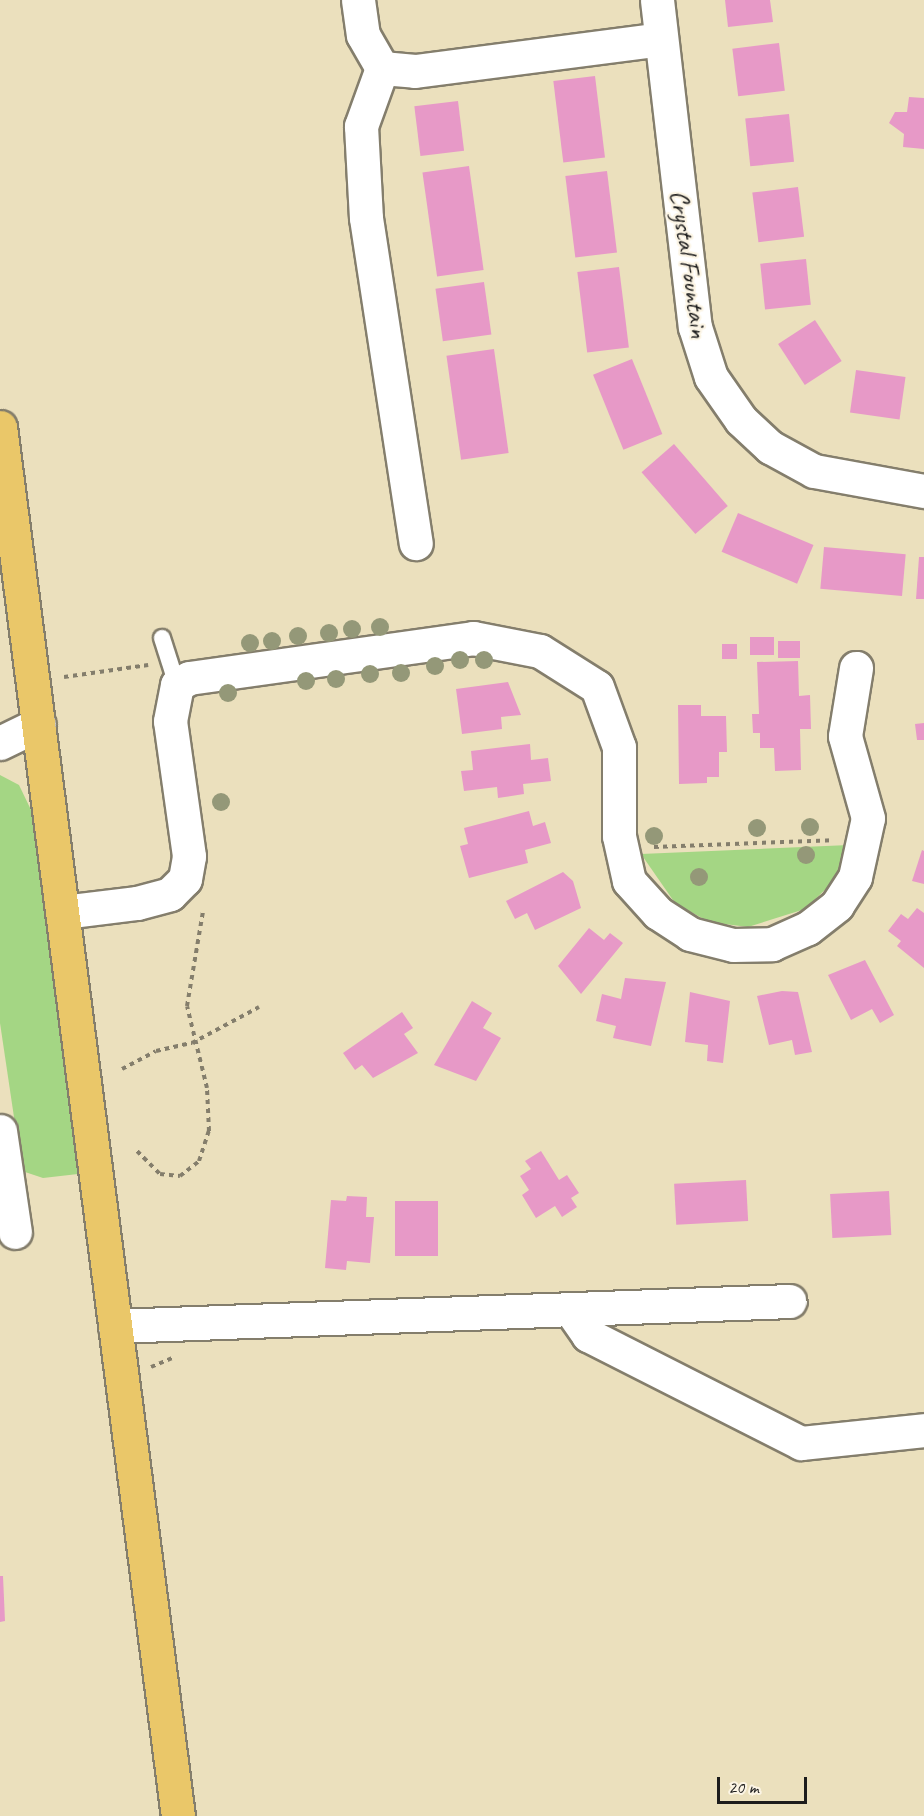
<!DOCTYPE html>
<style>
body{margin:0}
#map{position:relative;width:924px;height:1816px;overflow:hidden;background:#ebe0bd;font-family:Caveat,sans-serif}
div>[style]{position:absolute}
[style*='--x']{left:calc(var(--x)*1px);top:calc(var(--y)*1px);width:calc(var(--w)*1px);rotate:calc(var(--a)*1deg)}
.green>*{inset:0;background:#a4d684}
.building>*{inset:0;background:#e799c7;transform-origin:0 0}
.path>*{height:4px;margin-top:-2px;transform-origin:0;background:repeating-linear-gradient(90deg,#847e6c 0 4.5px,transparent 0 9px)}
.roads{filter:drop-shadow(2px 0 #847e6c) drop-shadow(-2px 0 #847e6c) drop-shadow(0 2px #847e6c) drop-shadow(0 -2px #847e6c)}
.service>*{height:16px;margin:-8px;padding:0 8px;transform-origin:8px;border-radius:8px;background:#fff}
.minor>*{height:33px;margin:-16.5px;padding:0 16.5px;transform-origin:16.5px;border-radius:16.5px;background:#fff}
.primary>*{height:33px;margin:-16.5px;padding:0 16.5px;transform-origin:16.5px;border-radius:16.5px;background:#eac769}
.trees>*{width:18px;height:18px;margin:-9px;border-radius:50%;background:#949878}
span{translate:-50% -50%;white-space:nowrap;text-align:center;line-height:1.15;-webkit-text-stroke:4.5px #fcf5e5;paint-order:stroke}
.street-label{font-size:26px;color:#1c1c1c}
.scale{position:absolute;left:717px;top:1777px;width:90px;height:27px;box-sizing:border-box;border:3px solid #1c1c1c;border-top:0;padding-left:8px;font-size:18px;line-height:21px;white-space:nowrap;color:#1c1c1c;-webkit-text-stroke:4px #fcf5e5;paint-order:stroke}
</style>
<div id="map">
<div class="green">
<i style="clip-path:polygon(0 775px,19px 785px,32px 812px,78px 1174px,43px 1178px,22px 1171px,0 1023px)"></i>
<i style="clip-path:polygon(849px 845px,833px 882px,805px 909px,748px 927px,709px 922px,675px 903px,641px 854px)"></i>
</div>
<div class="building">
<i style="clip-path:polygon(725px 0,770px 0,773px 22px,728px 27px)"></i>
<i style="left:779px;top:43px;width:48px;height:47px;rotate:83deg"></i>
<i style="left:595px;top:76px;width:82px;height:42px;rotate:83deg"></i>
<i style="clip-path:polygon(909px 97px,924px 98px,924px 149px,903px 147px,904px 134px,889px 123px,895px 112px,907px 112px)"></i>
<i style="left:458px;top:101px;width:50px;height:44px;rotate:83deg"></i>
<i style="left:789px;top:114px;width:48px;height:44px;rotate:84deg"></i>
<i style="left:469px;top:166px;width:105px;height:47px;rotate:82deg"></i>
<i style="left:607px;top:171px;width:82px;height:42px;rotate:83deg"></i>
<i style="left:798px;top:187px;width:50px;height:46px;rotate:83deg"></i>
<i style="left:806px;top:259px;width:46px;height:46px;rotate:84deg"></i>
<i style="left:619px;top:267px;width:81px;height:42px;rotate:83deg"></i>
<i style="left:484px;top:282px;width:53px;height:49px;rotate:82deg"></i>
<i style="left:815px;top:320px;width:49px;height:44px;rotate:57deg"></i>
<i style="left:494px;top:349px;width:105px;height:48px;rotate:82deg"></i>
<i style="left:632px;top:359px;width:81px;height:42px;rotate:68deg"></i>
<i style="left:856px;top:370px;width:50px;height:43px;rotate:8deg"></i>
<i style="left:674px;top:444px;width:82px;height:43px;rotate:49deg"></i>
<i style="left:738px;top:513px;width:82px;height:42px;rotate:23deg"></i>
<i style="left:824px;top:547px;width:82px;height:42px;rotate:5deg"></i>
<i style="clip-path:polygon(919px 557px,924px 557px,924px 599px,916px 599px)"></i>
<i style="left:774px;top:637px;width:18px;height:24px;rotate:90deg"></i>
<i style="left:778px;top:641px;width:22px;height:17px"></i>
<i style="left:722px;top:644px;width:15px;height:15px"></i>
<i style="clip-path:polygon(798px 661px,799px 696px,810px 695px,811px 729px,800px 729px,801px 770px,775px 771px,774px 748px,760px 748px,760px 733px,753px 733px,752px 714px,759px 714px,757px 662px)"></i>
<i style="clip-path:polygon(508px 682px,521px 715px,501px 717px,502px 729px,462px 734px,456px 689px)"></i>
<i style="clip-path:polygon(678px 705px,701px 705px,701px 716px,726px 716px,727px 752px,719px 752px,719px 777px,707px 777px,707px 783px,679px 784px)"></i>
<i style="clip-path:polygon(924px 723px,924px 740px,917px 740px,915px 724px)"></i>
<i style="clip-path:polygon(530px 744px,531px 760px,548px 758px,551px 781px,523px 784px,524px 794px,498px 798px,497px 787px,464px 791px,461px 771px,473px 770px,471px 751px)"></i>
<i style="clip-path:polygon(529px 811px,533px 826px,545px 822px,551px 843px,525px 850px,528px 863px,469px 878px,460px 846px,468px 844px,464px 828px)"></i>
<i style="clip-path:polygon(922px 850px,924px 851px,924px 884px,912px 881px)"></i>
<i style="clip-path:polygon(563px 872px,573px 881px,581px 908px,535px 930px,527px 913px,515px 919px,506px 901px)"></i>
<i style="clip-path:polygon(917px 908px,924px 913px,924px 968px,897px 946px,901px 941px,888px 931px,901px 914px,908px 919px)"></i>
<i style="clip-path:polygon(589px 928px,604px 940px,610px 933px,623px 943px,581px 994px,558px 966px)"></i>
<i style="clip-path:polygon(865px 960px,894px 1015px,880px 1023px,872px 1009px,851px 1020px,828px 975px)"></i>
<i style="clip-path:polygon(625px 978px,666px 982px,651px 1046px,613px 1038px,616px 1026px,596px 1021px,602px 994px,621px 999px)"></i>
<i style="clip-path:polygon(782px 991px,798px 992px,812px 1052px,795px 1055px,792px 1040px,769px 1045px,757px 996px)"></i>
<i style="clip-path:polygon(690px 992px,730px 1001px,723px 1063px,707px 1061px,708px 1045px,685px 1042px)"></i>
<i style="clip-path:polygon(472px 1001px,492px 1013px,483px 1028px,501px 1038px,476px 1081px,434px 1065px)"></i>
<i style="clip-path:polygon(402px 1012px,413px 1028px,404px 1034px,418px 1053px,373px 1078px,362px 1065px,355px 1070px,343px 1053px)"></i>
<i style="clip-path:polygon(541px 1151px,559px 1180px,567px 1175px,579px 1193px,571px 1198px,577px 1207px,562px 1217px,555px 1206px,536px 1218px,522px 1195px,529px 1190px,520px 1176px,531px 1169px,525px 1161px)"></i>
<i style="left:746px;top:1180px;width:41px;height:72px;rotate:87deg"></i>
<i style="left:889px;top:1191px;width:44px;height:59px;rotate:87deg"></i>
<i style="clip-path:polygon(347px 1196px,367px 1197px,366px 1217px,374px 1217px,370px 1263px,347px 1261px,346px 1270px,325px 1268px,331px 1200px,346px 1201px)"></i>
<i style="left:395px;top:1201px;width:43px;height:55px"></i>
<i style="clip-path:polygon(0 1576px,3px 1576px,5px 1621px,0 1622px)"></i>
</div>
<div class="path">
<i style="--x:64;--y:677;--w:85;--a:-8.1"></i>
<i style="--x:654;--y:847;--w:179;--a:-2.2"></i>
<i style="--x:122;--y:1069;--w:38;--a:-28"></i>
<i style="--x:156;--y:1051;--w:37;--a:-13"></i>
<i style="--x:192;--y:1043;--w:76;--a:-28.2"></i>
<i style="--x:137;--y:1151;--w:33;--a:45"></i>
<i style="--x:160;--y:1174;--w:20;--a:6"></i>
<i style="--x:180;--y:1176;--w:24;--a:-38"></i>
<i style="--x:199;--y:1161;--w:32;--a:-72"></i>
<i style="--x:209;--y:1131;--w:43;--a:-92.7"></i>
<i style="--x:207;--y:1088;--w:84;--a:-103.7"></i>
<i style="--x:187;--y:1006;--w:96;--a:-80.4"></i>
<i style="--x:151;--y:1367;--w:26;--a:-23"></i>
</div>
<div class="roads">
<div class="service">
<i style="--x:162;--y:638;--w:49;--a:72.3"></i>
</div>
<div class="minor">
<i style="--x:358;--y:0;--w:35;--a:82"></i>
<i style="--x:363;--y:35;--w:38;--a:60"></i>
<i style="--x:382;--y:68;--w:33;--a:5"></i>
<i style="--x:415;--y:71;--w:248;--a:-7.4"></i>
<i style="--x:657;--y:0;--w:329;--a:83.4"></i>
<i style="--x:695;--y:327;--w:52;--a:72.3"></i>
<i style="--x:711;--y:377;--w:52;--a:55.1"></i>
<i style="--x:741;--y:420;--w:40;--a:43"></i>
<i style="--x:770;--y:447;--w:50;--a:28.6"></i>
<i style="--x:814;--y:471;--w:112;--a:10.3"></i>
<i style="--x:382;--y:68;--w:62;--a:109.9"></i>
<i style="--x:361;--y:126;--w:92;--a:86.9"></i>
<i style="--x:366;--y:218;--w:329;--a:81.3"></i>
<i style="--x:0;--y:743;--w:43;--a:-26"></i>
<i style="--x:63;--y:912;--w:75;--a:-6.9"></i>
<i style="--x:137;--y:903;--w:34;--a:-15"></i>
<i style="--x:170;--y:894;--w:21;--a:-45"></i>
<i style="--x:185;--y:879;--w:23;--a:-80"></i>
<i style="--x:189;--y:856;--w:136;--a:-98"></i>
<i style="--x:170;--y:721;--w:37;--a:-79"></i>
<i style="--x:177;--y:685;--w:14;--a:-30"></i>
<i style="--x:189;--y:678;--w:287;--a:-8"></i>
<i style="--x:473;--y:638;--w:68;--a:11"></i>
<i style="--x:540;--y:651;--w:67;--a:32.3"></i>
<i style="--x:597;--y:687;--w:64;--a:69.9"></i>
<i style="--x:619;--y:747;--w:89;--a:90"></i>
<i style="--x:619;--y:836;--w:46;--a:77.5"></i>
<i style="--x:629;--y:881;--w:43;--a:47.8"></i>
<i style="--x:658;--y:913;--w:38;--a:33"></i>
<i style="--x:690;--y:934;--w:44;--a:14.3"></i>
<i style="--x:733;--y:945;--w:39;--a:-1"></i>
<i style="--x:772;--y:944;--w:39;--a:-24"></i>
<i style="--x:808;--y:928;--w:37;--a:-38"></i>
<i style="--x:837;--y:905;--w:33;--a:-57"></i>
<i style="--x:855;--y:877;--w:60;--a:-77.6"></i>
<i style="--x:868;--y:818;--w:85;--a:-105.7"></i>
<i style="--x:845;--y:736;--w:69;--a:-80.8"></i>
<i style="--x:0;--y:1131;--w:102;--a:81.6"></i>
<i style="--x:570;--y:1309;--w:32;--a:55"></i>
<i style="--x:588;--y:1335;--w:239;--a:26.9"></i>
<i style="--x:801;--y:1443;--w:124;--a:-6"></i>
<i style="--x:115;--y:1326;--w:675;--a:-2.12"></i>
</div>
<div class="primary">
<i style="--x:0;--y:427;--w:1400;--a:82.7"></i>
</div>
</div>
<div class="trees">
<i style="left:380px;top:627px"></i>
<i style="left:352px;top:629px"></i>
<i style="left:329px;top:633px"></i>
<i style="left:298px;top:636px"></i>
<i style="left:272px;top:641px"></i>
<i style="left:250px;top:643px"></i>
<i style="left:460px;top:660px"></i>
<i style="left:484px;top:660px"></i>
<i style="left:435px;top:666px"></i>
<i style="left:401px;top:673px"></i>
<i style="left:370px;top:674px"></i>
<i style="left:336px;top:679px"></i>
<i style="left:306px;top:681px"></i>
<i style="left:228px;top:693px"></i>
<i style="left:221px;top:802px"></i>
<i style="left:810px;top:827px"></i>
<i style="left:757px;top:828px"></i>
<i style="left:654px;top:836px"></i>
<i style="left:806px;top:855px"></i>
<i style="left:699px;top:877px"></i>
</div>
<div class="street-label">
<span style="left:689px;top:264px;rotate:82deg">Crystal Fountain</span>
</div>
<div class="scale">20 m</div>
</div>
